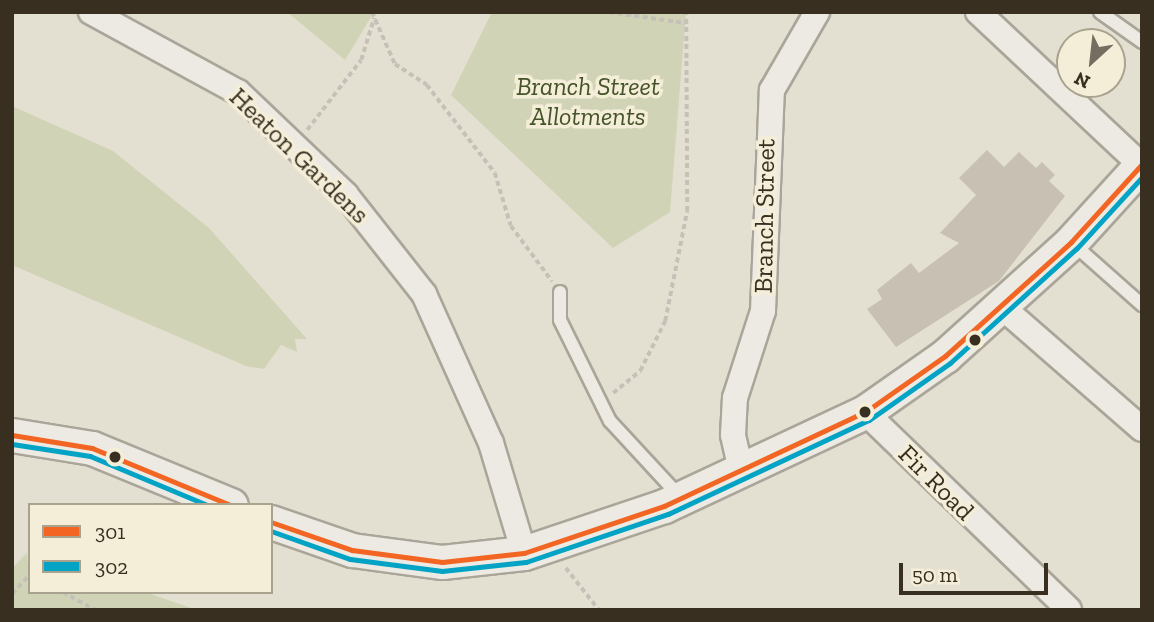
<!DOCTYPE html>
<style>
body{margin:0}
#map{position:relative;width:1154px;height:622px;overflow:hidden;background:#e4e0d1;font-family:"Zilla Slab",serif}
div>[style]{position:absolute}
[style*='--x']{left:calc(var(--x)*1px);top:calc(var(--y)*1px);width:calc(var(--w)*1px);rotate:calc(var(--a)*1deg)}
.green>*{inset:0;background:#d0d3b5}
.building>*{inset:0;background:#c8c0b2}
.path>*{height:3.5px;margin-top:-1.75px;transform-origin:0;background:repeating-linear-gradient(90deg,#c5c1b8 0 5px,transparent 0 8.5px)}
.roads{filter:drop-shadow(2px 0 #aaa599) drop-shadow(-2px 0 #aaa599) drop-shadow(0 2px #aaa599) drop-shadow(0 -2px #aaa599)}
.lane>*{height:12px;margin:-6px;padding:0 6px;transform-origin:6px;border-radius:6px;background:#eceae2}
.street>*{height:24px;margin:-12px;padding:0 12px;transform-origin:12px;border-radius:12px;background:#eceae2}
.secondary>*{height:33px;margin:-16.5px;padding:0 16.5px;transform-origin:16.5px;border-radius:16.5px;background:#eceae2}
.bus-1>*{height:5px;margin:-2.5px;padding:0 2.5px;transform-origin:2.5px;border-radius:2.5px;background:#f26522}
.bus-2>*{height:5px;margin:-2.5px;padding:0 2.5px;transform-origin:2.5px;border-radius:2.5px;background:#03a3c5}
.dots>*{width:19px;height:19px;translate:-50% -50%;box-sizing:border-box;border:4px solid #f4eed8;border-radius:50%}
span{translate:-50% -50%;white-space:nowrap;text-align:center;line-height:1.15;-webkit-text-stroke:7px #f4eed8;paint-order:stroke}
.park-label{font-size:26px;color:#45532a;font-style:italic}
.street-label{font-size:26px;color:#392f21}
.frame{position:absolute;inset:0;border:14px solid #392f21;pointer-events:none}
.legend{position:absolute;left:28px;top:503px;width:245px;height:91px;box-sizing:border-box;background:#f4eed8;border:2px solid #a9a28f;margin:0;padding:9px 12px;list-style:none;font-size:21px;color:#392f21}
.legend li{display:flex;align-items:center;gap:14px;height:35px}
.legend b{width:35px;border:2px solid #a9a28f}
.north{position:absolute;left:1056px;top:28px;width:70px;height:70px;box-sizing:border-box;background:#f4eed8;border:2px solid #a9a28f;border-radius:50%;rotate:207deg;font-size:19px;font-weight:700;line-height:28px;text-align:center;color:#392f21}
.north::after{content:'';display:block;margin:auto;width:24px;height:32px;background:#756d5f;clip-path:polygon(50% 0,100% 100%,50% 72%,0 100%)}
.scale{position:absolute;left:899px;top:563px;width:149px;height:32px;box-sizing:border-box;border:4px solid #392f21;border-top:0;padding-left:9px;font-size:21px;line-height:24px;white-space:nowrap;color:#392f21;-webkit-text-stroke:5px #f4eed8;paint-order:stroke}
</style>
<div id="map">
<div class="green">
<i style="clip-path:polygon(287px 12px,374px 12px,345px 60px)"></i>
<i style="clip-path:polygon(492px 12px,686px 12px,670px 212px,613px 248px,451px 95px)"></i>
<i style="clip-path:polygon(12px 106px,113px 151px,209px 228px,307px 339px,295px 339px,297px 352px,281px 345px,264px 369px,246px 366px,12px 265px)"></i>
<i style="clip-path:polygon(27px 553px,30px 592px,145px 592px,197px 610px,12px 610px,12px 568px)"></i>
</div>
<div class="building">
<i style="clip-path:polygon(987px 150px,1004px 167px,1019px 152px,1036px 168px,1042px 162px,1055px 175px,1049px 181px,1065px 196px,999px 281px,896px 347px,867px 309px,882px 299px,877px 290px,911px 263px,919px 273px,959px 243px,940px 233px,976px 195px,959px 178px)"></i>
</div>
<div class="path">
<i style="--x:372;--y:12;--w:57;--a:66.1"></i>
<i style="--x:395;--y:64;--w:38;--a:33"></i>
<i style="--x:427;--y:85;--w:111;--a:52.3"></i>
<i style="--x:495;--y:173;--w:55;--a:73.2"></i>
<i style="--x:511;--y:226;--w:69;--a:53.3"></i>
<i style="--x:609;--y:12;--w:77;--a:8.2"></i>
<i style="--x:307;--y:130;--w:88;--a:-52.4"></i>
<i style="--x:361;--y:60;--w:44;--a:-72.8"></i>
<i style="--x:613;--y:393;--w:35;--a:-39"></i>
<i style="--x:640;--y:371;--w:56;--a:-63.4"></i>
<i style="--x:665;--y:321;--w:112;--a:-78.7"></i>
<i style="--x:687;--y:211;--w:199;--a:-90.3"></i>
<i style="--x:566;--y:568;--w:53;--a:51.8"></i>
<i style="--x:63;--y:592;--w:37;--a:29"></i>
<i style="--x:12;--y:594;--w:27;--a:-48"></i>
</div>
<div class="roads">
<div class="lane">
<i style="--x:1100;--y:12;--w:52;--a:35.5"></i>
<i style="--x:1071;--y:242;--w:95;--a:41.6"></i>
<i style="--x:560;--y:292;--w:28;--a:90"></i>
<i style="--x:560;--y:320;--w:113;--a:63.7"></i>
<i style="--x:610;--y:421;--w:105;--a:47.3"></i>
</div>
<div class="street">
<i style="--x:91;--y:12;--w:167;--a:28.6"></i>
<i style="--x:238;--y:92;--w:149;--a:43.6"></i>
<i style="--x:346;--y:195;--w:126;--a:51.8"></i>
<i style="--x:424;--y:294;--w:163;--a:65.8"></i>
<i style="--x:491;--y:443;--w:115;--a:73.3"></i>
<i style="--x:978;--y:12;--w:225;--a:43.2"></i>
<i style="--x:1002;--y:307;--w:186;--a:41.1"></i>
<i style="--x:865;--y:412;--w:284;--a:44.1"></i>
<i style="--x:741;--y:470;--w:36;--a:-103"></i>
<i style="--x:733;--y:435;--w:37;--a:-87"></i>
<i style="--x:735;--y:398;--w:91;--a:-72.2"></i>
<i style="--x:763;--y:311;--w:221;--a:-87.7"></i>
<i style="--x:772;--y:90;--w:90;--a:-60"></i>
</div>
<div class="secondary">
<i style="--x:12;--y:435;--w:81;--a:9.2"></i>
<i style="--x:92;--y:448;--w:150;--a:22.3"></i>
<i style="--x:271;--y:522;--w:86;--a:19.1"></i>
<i style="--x:352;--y:550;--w:91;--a:7.6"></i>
<i style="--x:442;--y:562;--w:82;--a:-6.3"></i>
<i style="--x:524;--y:553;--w:148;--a:-18.6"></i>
<i style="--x:664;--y:506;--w:222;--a:-25.1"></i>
<i style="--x:865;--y:412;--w:98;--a:-35"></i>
<i style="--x:945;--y:356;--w:170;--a:-42.1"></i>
<i style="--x:1071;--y:242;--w:105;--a:-47.7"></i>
</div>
</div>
<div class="bus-1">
<i style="--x:12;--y:435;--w:81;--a:9.2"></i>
<i style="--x:92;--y:448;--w:149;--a:22.4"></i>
<i style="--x:271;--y:522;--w:86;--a:19.1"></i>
<i style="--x:352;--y:550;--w:91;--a:7.6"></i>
<i style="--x:442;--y:562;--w:82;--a:-6.3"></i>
<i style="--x:524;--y:553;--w:148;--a:-18.6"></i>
<i style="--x:664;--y:506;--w:222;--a:-25.1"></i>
<i style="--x:865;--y:412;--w:98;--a:-35"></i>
<i style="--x:945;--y:356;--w:170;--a:-42.1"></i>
<i style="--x:1071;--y:242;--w:105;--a:-47.7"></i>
</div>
<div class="bus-2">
<i style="--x:12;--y:444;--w:79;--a:8.7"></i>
<i style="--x:90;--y:456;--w:127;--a:22.7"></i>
<i style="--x:271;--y:531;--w:84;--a:19.5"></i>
<i style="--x:350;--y:559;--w:93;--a:7.4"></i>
<i style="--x:442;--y:571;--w:84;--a:-6.1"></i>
<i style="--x:526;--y:562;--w:150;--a:-18.7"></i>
<i style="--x:668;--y:514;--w:222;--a:-25.1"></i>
<i style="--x:869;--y:420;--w:99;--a:-35.1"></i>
<i style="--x:950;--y:363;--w:171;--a:-42.2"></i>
<i style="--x:1077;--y:248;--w:96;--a:-47.5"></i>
</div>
<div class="dots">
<i style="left:975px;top:340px;background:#392f21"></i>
<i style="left:865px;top:412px;background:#392f21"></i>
<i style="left:115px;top:457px;background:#392f21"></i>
</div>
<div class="park-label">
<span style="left:588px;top:102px">Branch Street<br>Allotments</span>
</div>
<div class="street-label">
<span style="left:299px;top:156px;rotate:44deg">Heaton Gardens</span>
<span style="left:765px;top:216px;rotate:-89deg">Branch Street</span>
<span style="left:936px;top:483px;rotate:45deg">Fir Road</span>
</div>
<div class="frame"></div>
<ul class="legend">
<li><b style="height:9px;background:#f26522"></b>301</li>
<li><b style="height:9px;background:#03a3c5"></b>302</li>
</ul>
<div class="north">N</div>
<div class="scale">50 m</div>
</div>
